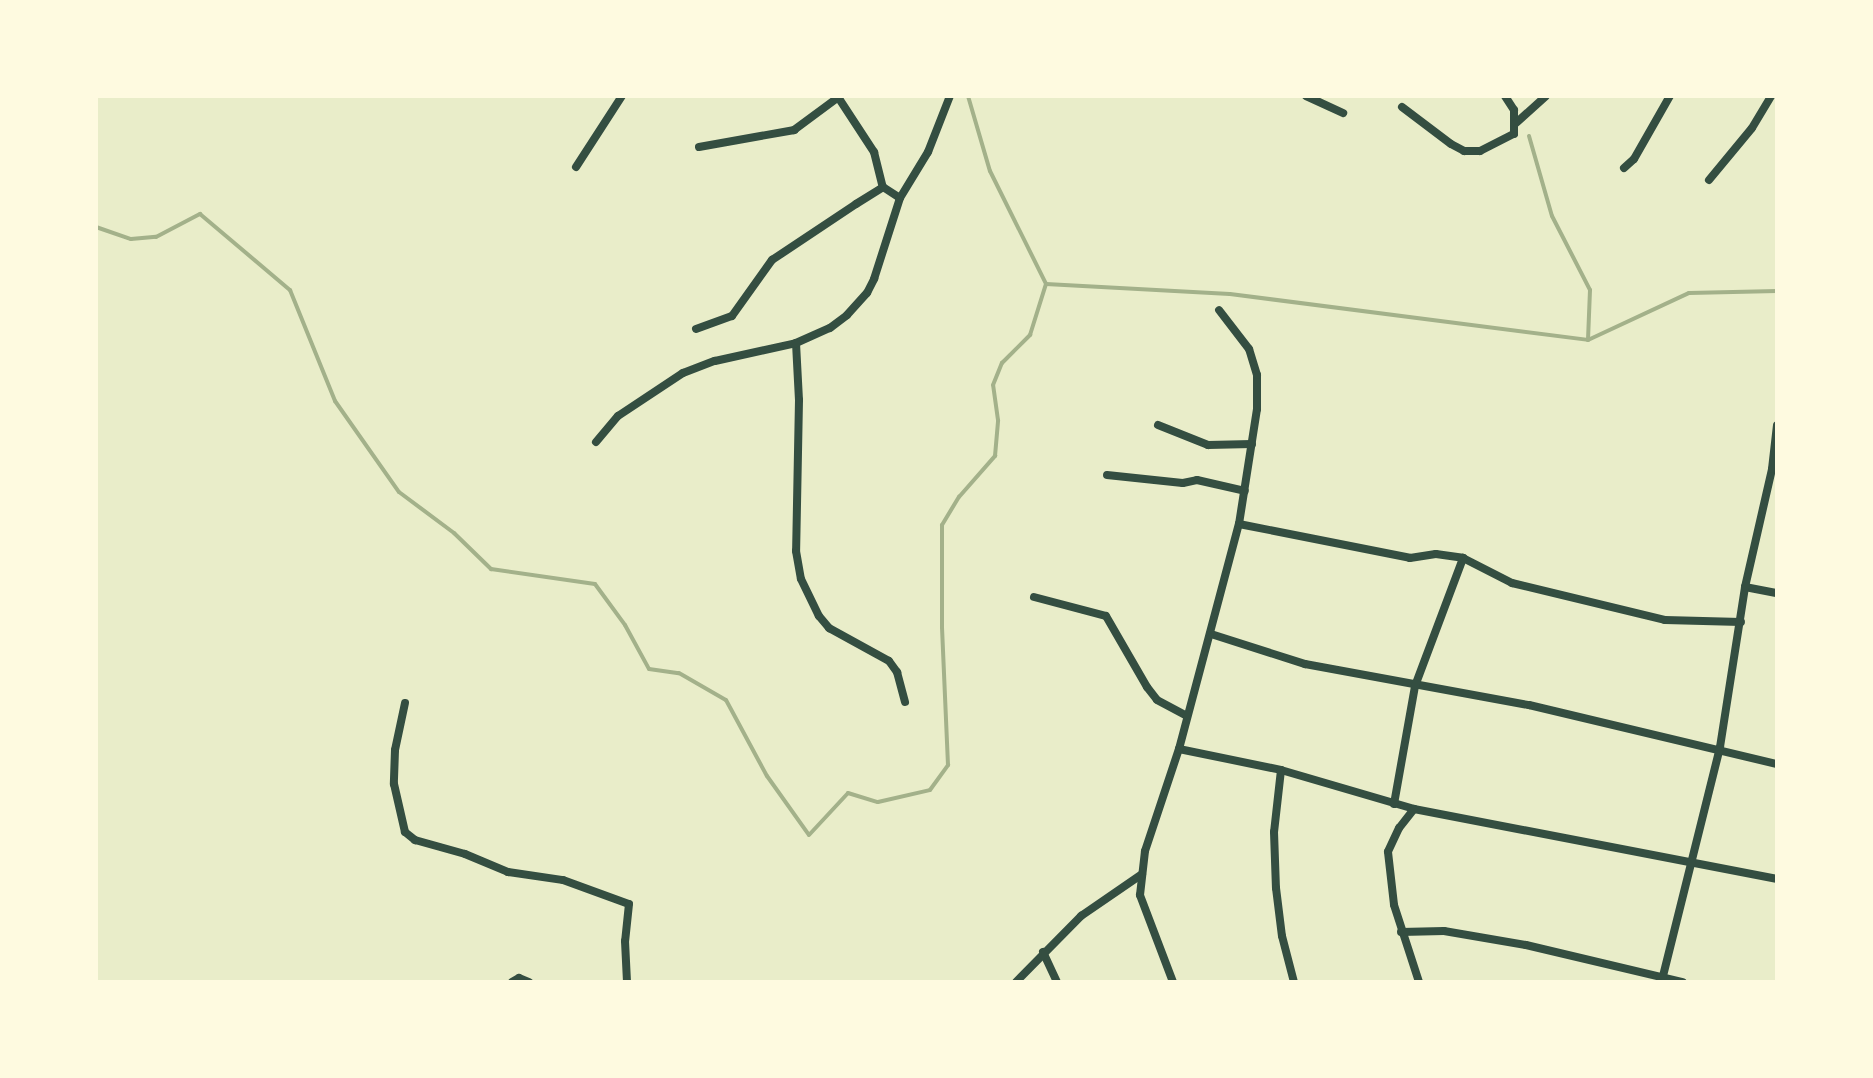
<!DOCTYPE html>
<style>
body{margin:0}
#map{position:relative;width:1873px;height:1078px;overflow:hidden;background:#e9edc9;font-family:"IBM Plex Sans",sans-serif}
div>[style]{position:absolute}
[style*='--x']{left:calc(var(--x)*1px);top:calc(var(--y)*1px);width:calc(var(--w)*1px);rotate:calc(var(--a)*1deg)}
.stream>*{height:4px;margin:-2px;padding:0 2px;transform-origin:2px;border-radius:2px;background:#a3b18a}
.minor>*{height:8px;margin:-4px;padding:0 4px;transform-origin:4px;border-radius:4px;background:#344e41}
span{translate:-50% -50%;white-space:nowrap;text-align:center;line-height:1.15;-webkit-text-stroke:8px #fefae0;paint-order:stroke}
.frame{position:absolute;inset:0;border:98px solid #fefae0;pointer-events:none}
</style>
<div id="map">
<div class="stream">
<i style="--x:968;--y:96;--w:78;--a:73.7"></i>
<i style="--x:990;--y:171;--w:126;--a:63.6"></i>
<i style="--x:1046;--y:284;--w:184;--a:3.1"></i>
<i style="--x:1230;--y:294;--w:361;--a:7.3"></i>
<i style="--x:1588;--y:340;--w:111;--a:-25"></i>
<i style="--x:1689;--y:293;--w:88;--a:-1.3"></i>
<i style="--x:1529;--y:136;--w:83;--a:74"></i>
<i style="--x:1552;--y:216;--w:83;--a:62.8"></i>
<i style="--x:1590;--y:290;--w:50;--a:92.3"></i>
<i style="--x:96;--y:227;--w:37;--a:19"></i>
<i style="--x:131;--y:239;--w:25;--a:-5"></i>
<i style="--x:156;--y:237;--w:50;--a:-27.6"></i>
<i style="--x:200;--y:214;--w:118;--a:40.2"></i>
<i style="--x:290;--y:290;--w:120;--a:67.9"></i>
<i style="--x:335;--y:401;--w:111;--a:54.9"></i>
<i style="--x:399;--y:492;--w:69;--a:36.7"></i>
<i style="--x:454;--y:533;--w:52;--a:44.2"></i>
<i style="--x:491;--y:569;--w:105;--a:8.2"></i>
<i style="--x:595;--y:584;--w:51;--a:53.8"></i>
<i style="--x:625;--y:625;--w:50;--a:61.4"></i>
<i style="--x:649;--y:669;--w:30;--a:8"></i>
<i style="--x:679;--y:673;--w:54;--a:29.9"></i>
<i style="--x:726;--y:700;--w:86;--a:61.7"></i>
<i style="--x:767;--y:776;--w:72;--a:54.6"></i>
<i style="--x:809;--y:835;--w:57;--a:-47.1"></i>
<i style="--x:848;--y:793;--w:31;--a:17"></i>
<i style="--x:878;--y:802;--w:53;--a:-13"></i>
<i style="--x:930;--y:790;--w:31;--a:-54"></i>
<i style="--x:948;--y:765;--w:138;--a:-92.5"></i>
<i style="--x:942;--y:627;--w:102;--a:-90"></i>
<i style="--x:942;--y:525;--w:33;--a:-59"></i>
<i style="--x:959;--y:497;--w:55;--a:-48.7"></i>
<i style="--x:995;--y:456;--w:36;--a:-85"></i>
<i style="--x:998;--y:420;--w:35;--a:-98"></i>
<i style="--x:993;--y:385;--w:24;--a:-68"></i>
<i style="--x:1002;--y:363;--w:40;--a:-45"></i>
<i style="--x:1030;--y:335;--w:53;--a:-72.6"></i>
</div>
<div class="minor">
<i style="--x:1306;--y:96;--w:41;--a:24.7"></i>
<i style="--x:838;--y:97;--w:66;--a:56.8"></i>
<i style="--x:874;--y:152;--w:36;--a:76"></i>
<i style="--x:1402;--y:107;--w:61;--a:37.1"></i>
<i style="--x:1451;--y:144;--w:15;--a:28"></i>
<i style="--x:1464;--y:151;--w:16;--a:0"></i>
<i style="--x:1480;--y:151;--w:38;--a:-27"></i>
<i style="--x:1514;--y:134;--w:24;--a:-90"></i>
<i style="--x:1514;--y:110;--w:17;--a:-123"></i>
<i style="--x:1516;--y:123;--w:40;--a:-42"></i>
<i style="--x:699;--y:147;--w:97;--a:-10.1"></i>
<i style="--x:794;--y:130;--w:57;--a:-36.5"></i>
<i style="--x:576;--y:167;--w:85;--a:-57.1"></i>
<i style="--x:1624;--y:168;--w:13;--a:-42"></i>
<i style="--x:1634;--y:159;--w:73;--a:-60.3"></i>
<i style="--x:1709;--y:180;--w:67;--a:-50.4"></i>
<i style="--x:1752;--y:128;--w:37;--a:-59"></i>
<i style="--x:696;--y:329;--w:38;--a:-20"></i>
<i style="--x:732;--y:316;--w:69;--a:-54.5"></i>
<i style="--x:772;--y:260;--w:101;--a:-33.7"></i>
<i style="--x:856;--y:204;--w:32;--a:-32"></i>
<i style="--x:883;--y:187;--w:20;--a:33"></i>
<i style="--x:796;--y:343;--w:57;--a:87"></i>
<i style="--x:799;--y:400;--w:151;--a:91.1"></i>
<i style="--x:796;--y:551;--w:28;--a:80"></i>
<i style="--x:801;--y:579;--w:41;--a:64.1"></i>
<i style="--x:819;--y:616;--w:16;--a:50"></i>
<i style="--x:829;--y:628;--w:68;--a:28.8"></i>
<i style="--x:889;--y:661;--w:14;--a:54"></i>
<i style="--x:897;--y:672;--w:31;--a:75"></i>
<i style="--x:1158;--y:425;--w:54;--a:21.8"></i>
<i style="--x:1208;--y:445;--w:44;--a:-1.3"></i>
<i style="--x:596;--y:442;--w:34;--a:-50"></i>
<i style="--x:618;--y:416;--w:78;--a:-33.5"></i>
<i style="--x:683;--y:373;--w:34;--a:-21"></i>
<i style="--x:715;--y:361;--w:83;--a:-12.5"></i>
<i style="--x:796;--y:343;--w:37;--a:-24"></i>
<i style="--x:830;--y:328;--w:21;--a:-37"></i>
<i style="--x:847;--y:315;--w:30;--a:-48"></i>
<i style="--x:867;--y:293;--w:16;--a:-63"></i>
<i style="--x:874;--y:279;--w:85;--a:-72.2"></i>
<i style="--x:900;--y:198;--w:54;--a:-58.7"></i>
<i style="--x:928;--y:152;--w:60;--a:-68.6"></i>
<i style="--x:1107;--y:475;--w:76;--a:6"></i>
<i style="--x:1183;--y:483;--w:14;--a:-12"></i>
<i style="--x:1197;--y:480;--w:49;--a:12.9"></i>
<i style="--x:1239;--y:524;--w:174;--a:11.2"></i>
<i style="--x:1410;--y:558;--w:26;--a:-9"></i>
<i style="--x:1436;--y:554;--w:27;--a:8"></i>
<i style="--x:1463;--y:558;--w:55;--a:27"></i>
<i style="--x:1512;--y:583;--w:157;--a:13.6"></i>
<i style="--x:1665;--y:620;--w:76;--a:1.5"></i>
<i style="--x:1745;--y:587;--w:33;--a:11"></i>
<i style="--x:1034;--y:597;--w:74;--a:14.8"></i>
<i style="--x:1106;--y:616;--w:82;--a:60"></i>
<i style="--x:1147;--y:687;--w:16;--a:52"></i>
<i style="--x:1157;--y:700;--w:34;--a:28"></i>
<i style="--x:1211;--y:634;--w:99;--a:17.7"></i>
<i style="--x:1305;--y:664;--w:228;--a:10.4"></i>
<i style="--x:1529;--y:705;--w:255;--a:13.4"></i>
<i style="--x:405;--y:703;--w:48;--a:102"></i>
<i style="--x:395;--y:750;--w:34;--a:92"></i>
<i style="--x:394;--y:784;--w:49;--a:77.1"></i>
<i style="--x:405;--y:832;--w:13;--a:39"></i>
<i style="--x:415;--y:840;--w:52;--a:15.6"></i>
<i style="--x:465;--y:854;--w:47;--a:22.7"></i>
<i style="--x:508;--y:872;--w:56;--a:8.3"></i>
<i style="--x:563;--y:880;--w:70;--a:20"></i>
<i style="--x:629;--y:904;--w:37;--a:96"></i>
<i style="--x:625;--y:941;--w:41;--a:87.2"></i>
<i style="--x:1179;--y:749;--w:104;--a:11.6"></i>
<i style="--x:1281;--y:770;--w:139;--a:16.3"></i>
<i style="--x:1414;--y:809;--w:370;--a:10.9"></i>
<i style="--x:1281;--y:770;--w:62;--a:96.4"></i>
<i style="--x:1274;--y:832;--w:56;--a:88"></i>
<i style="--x:1276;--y:888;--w:48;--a:82.9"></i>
<i style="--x:1282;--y:936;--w:48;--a:75.4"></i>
<i style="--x:1394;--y:804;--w:120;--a:-79.9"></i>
<i style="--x:1415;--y:686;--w:137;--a:-69.4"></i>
<i style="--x:1414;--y:809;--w:24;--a:128"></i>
<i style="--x:1399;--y:828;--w:26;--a:115"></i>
<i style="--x:1388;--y:852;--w:53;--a:83.5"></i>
<i style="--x:1394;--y:905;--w:81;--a:72"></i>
<i style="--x:1401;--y:932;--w:43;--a:-1.3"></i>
<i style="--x:1444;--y:931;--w:83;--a:9.7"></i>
<i style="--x:1526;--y:945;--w:161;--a:13.3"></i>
<i style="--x:1043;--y:952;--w:33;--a:65"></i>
<i style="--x:1663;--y:976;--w:236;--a:-76"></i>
<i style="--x:1720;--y:747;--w:162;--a:-81.1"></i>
<i style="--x:1745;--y:587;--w:121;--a:-77.1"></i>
<i style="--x:1772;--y:469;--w:44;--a:-83.5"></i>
<i style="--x:512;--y:982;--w:8;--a:-30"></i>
<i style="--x:519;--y:978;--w:11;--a:22"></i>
<i style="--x:1016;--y:982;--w:93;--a:-45.4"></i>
<i style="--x:1081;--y:916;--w:74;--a:-34.5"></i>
<i style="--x:1173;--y:982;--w:93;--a:-110.8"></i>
<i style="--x:1140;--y:895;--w:44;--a:-83.5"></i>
<i style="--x:1145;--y:851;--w:108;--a:-71.6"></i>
<i style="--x:1179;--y:749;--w:233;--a:-75.1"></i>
<i style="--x:1239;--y:524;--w:116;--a:-81.1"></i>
<i style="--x:1257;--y:409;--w:34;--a:-90"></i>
<i style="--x:1257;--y:375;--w:27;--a:-107"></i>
<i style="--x:1249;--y:349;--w:49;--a:-127.6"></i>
</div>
<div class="frame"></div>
</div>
